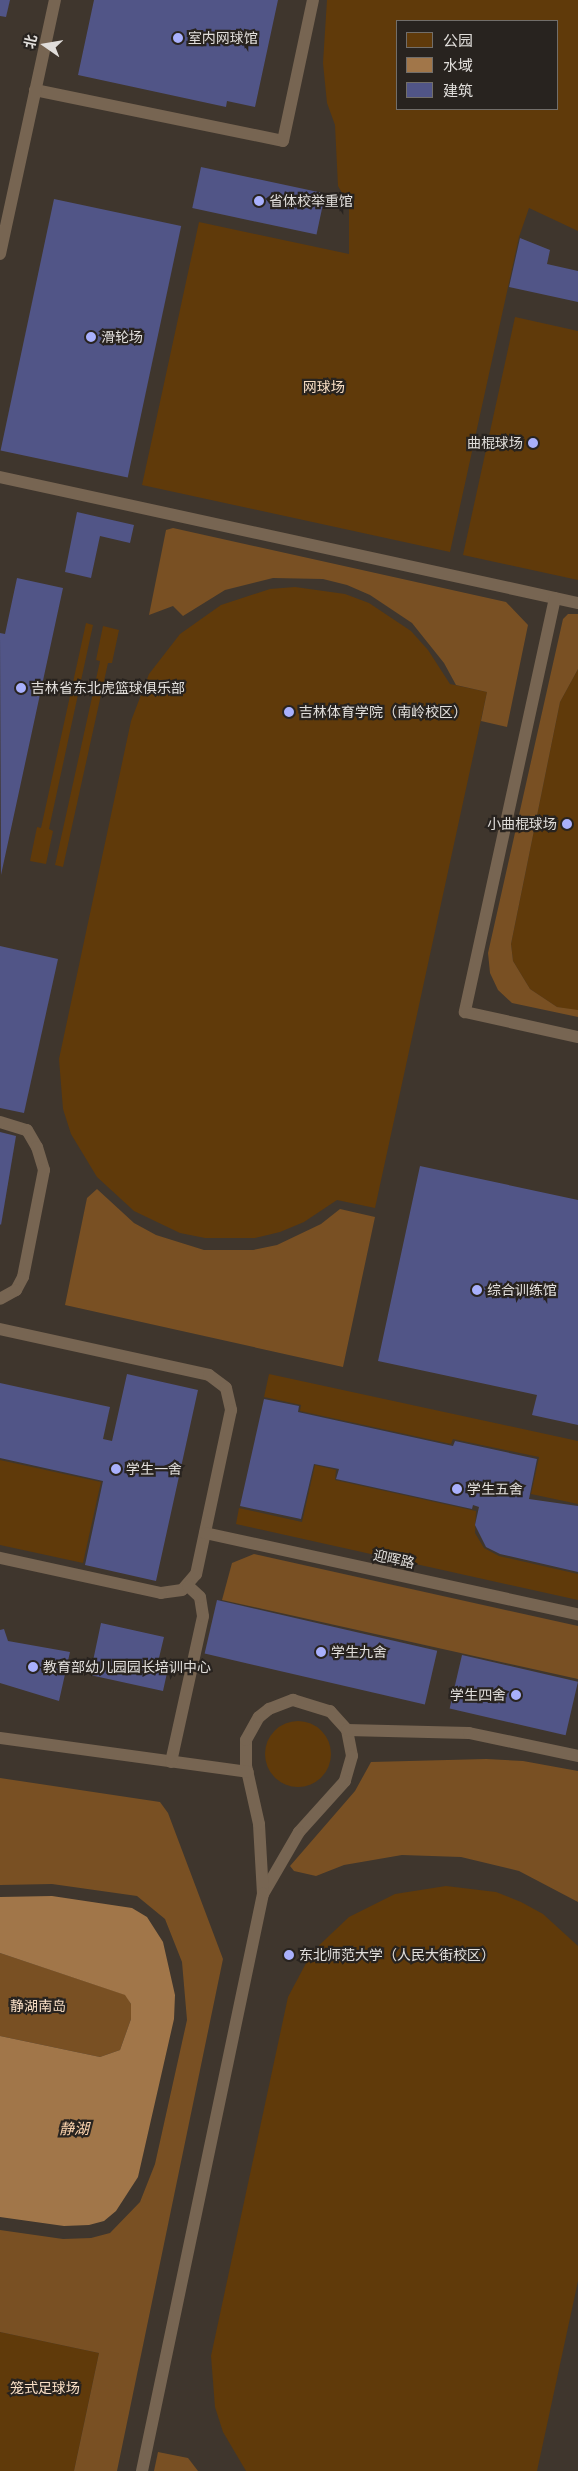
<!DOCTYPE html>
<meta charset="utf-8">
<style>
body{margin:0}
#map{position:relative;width:578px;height:2471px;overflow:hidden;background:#312d29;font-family:Manrope,"Noto Sans SC",sans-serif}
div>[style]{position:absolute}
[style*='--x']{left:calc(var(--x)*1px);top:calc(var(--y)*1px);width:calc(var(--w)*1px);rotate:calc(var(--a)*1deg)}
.built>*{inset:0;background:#3f362d}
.green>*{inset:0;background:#603a0a}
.round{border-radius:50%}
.forest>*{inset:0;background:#795023}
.water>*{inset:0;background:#a17649}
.building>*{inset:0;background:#515587;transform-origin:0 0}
.lane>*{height:12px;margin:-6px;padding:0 6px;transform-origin:6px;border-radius:6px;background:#776552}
.dots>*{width:14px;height:14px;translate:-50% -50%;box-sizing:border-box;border:2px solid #28231f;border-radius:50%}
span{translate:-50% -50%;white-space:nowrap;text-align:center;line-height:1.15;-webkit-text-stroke:4.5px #28231f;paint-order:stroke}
.poi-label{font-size:14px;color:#e1dedb}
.left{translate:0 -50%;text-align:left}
.right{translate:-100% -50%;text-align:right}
.park-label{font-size:14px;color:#f9dfc6}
.street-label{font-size:14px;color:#e1dedb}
.water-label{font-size:15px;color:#fdd5af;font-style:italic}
.legend{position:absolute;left:396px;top:20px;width:162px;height:90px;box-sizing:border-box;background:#28231f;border:1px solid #726e6a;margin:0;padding:6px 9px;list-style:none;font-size:15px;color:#e1dedb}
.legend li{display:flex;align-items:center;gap:10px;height:25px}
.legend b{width:25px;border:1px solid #726e6a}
.north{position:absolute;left:20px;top:20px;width:50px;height:50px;-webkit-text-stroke:4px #28231f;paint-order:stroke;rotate:283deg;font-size:14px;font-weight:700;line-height:20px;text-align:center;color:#e1dedb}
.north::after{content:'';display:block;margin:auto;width:18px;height:22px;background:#e1dedb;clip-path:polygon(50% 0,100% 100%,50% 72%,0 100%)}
</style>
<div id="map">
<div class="built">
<i style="clip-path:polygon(evenodd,0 0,578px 0,578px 2471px,0 2471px,0 0,397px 21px,557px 21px,557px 109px,397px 109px,397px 21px)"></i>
</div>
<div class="green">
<i style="clip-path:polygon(evenodd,327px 0,578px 0,578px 231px,529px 208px,519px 237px,450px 552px,142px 485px,199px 222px,349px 254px,349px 205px,338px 186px,335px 125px,327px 103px,323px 63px,327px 0,397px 21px,557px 21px,557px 109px,397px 109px,397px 21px)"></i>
<i style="clip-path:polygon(515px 317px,578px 331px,578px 580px,463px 555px)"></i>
<i style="clip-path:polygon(295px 587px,345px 594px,369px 603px,411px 631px,428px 650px,450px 684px,487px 692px,375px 1208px,337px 1200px,304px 1222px,280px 1232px,255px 1238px,205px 1238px,180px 1233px,134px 1211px,97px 1177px,71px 1134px,63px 1109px,59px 1059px,131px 721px,149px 674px,180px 634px,221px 605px,270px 589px)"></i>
<i style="clip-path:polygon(86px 623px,93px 625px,49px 829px,53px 831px,46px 864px,30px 861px,37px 827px,41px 828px)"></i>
<i style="clip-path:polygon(103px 626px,119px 630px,112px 663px,108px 663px,63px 867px,55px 865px,100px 661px,96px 660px)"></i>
<i style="clip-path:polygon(578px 669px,578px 1010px,573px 1010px,557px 1007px,530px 989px,513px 961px,511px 944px,560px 702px)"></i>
<i style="clip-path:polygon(269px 1374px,578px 1441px,578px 1504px,531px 1494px,539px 1457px,453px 1439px,451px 1444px,300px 1411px,301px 1405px,264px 1397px)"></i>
<i style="clip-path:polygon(0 1460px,101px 1482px,83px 1563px,0 1545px)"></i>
<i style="clip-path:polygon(315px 1465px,336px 1470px,335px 1480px,476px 1511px,475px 1533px,484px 1548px,499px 1556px,578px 1574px,578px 1600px,236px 1524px,239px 1508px,302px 1522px)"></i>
<i class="round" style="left:265px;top:1721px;width:66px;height:66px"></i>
<i style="clip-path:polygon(446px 1886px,496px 1892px,521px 1902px,543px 1914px,578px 1946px,578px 2281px,537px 2471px,246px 2471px,223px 2432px,215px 2407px,211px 2356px,288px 1997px,312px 1952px,349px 1917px,395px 1894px)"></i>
<i style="clip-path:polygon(0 2332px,99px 2353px,74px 2471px,0 2471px)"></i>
</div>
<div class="forest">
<i style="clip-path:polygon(173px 528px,506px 602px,528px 625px,507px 727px,481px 721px,487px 692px,456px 685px,444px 663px,412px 623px,370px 595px,347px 585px,323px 579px,273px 578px,225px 590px,183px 616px,173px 606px,149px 615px,166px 530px)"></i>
<i style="clip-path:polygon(568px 614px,578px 614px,578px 669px,560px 702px,511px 944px,513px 961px,530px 989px,557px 1007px,578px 1010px,578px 1017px,512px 1003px,498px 990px,490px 973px,488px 953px,563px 619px)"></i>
<i style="clip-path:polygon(97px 1189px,134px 1223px,156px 1235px,204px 1250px,253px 1250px,277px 1245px,321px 1224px,340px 1209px,375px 1217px,343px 1367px,65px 1305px,87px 1198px)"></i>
<i style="clip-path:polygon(254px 1554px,578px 1626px,578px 1679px,222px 1600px,232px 1563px)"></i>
<i style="clip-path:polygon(486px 1759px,523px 1761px,578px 1771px,578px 1902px,519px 1871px,461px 1857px,402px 1855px,344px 1865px,316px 1876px,294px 1871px,290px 1866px,355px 1791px,371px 1762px)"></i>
<i style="clip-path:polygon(0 1778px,160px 1802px,168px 1813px,223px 1959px,117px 2471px,74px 2471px,99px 2353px,0 2332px,0 2230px,63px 2239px,91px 2238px,110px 2233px,140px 2202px,155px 2164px,187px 2020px,182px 1962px,165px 1919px,137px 1896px,52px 1884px,0 1885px)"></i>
<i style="clip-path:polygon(0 1953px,126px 1995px,131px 2004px,131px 2019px,120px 2050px,100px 2057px,0 2036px)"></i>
<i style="clip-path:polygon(158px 2452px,188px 2458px,198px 2471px,154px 2471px)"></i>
</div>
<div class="water">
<i style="clip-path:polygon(52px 1896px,132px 1908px,147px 1917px,163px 1942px,175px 1995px,174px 2019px,138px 2177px,116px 2211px,104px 2221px,89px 2225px,64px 2226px,0 2217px,0 2036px,100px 2057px,120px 2050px,131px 2019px,131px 2004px,125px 1995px,0 1953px,0 1897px)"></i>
</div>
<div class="building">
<i style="clip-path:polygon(0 0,10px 0,6px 17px,0 16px)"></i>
<i style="clip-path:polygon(94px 0,278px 0,255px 107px,227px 101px,226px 107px,78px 75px)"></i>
<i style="left:201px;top:167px;width:127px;height:42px;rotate:12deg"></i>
<i style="left:54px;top:199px;width:130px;height:257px;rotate:12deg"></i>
<i style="clip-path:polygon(520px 238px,550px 250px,547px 264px,578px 271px,578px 302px,509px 287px)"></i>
<i style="clip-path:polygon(77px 512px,134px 525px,130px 543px,100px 536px,91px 578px,65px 572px)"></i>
<i style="clip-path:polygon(17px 578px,63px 588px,1px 875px,0 633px,5px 634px)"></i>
<i style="clip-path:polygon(0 946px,58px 959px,24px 1113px,0 1108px)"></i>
<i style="clip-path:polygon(0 1132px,16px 1136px,1px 1225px,0 1224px)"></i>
<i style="clip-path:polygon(420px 1166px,578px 1200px,578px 1425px,532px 1415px,537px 1395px,378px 1361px)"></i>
<i style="clip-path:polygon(127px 1374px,198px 1390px,156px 1581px,85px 1565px,103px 1481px,0 1458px,0 1383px,110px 1407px,103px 1439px,112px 1441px)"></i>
<i style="clip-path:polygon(264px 1399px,299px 1406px,298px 1412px,453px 1446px,455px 1441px,537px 1459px,529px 1499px,578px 1506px,578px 1572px,500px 1554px,486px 1547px,475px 1525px,479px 1507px,473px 1505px,472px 1509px,336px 1479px,339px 1469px,314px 1464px,301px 1519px,240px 1506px)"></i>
<i style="left:217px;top:1600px;width:226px;height:55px;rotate:13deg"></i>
<i style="clip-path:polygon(101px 1623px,164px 1637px,158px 1662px,169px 1664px,163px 1691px,90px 1675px)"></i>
<i style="clip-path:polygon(4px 1629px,8px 1641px,70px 1652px,59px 1701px,0 1683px,0 1630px)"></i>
<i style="left:462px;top:1655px;width:119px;height:55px;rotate:13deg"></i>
</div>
<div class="lane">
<i style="--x:35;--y:90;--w:253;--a:11.6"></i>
<i style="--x:283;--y:141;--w:144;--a:-78"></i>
<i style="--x:0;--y:254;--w:260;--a:-77.8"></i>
<i style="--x:0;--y:477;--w:592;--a:12.3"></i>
<i style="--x:555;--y:598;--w:424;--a:102.3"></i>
<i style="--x:465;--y:1012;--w:116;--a:12.5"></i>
<i style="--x:0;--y:1122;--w:28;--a:17"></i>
<i style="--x:27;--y:1130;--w:20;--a:60"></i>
<i style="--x:37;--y:1147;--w:24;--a:73"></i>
<i style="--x:44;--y:1170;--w:109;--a:101.1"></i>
<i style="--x:23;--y:1277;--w:15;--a:118"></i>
<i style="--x:16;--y:1290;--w:18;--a:151"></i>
<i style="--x:0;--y:1329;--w:214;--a:12.4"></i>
<i style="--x:209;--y:1375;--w:21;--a:37"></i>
<i style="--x:226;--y:1388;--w:23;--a:77"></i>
<i style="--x:231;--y:1410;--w:168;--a:102"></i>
<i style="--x:196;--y:1574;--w:21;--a:131"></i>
<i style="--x:182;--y:1590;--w:21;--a:172"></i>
<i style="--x:161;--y:1593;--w:165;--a:-167.7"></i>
<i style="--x:205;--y:1533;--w:382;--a:12.3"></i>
<i style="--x:293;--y:1700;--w:39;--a:17"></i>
<i style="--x:330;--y:1711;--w:25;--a:48"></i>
<i style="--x:347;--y:1730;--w:26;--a:79"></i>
<i style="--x:352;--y:1756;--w:26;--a:106"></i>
<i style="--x:345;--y:1781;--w:69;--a:132"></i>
<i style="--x:299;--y:1832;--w:72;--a:120.1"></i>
<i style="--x:263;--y:1894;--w:70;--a:-93.3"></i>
<i style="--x:259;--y:1824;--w:59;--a:-102.6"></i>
<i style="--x:246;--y:1766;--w:26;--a:-90"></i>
<i style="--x:246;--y:1740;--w:26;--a:-61"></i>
<i style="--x:259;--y:1717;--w:13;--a:-39"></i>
<i style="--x:269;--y:1709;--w:26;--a:-21"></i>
<i style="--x:347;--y:1730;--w:122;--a:1.4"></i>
<i style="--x:469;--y:1733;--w:111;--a:11.9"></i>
<i style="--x:0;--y:1738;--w:250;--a:7.8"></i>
<i style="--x:171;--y:1762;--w:149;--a:-77.6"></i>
<i style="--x:203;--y:1616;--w:19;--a:-99"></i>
<i style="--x:200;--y:1597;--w:16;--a:-137"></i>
<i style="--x:142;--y:2471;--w:590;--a:-78.16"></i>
</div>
<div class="dots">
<i style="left:178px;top:38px;background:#a9b0fc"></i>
<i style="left:259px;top:201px;background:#a9b0fc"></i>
<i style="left:91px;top:337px;background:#a9b0fc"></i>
<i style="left:533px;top:443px;background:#a9b0fc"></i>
<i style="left:21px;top:688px;background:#a9b0fc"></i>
<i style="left:289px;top:712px;background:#a9b0fc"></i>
<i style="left:567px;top:824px;background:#a9b0fc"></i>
<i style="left:477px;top:1290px;background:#a9b0fc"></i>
<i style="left:116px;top:1469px;background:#a9b0fc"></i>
<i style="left:457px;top:1489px;background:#a9b0fc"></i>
<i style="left:321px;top:1652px;background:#a9b0fc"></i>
<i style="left:33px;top:1667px;background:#a9b0fc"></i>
<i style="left:516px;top:1695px;background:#a9b0fc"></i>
<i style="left:289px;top:1955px;background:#a9b0fc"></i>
</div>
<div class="poi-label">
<span class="left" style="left:188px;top:38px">室内网球馆</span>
<span class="left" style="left:269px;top:201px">省体校举重馆</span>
<span class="left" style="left:101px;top:337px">滑轮场</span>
<span class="right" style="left:523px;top:443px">曲棍球场</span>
<span class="left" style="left:31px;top:688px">吉林省东北虎篮球俱乐部</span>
<span class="left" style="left:299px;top:712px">吉林体育学院（南岭校区）</span>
<span class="right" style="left:557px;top:824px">小曲棍球场</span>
<span class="left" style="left:487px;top:1290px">综合训练馆</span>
<span class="left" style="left:126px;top:1469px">学生一舍</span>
<span class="left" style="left:467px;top:1489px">学生五舍</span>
<span class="left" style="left:331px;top:1652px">学生九舍</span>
<span class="left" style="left:43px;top:1667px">教育部幼儿园园长培训中心</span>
<span class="right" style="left:506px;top:1695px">学生四舍</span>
<span class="left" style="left:299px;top:1955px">东北师范大学（人民大街校区）</span>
</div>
<div class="park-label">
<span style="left:324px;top:387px">网球场</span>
<span style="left:38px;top:2006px">静湖南岛</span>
<span style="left:45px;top:2388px">笼式足球场</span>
</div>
<div class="street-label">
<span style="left:394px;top:1559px;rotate:12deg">迎晖路</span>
</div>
<div class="water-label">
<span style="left:74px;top:2129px">静湖</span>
</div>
<ul class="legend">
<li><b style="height:14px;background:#603a0a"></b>公园</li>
<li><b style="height:14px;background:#a17649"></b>水域</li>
<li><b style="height:14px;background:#515587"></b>建筑</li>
</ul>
<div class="north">北</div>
</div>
